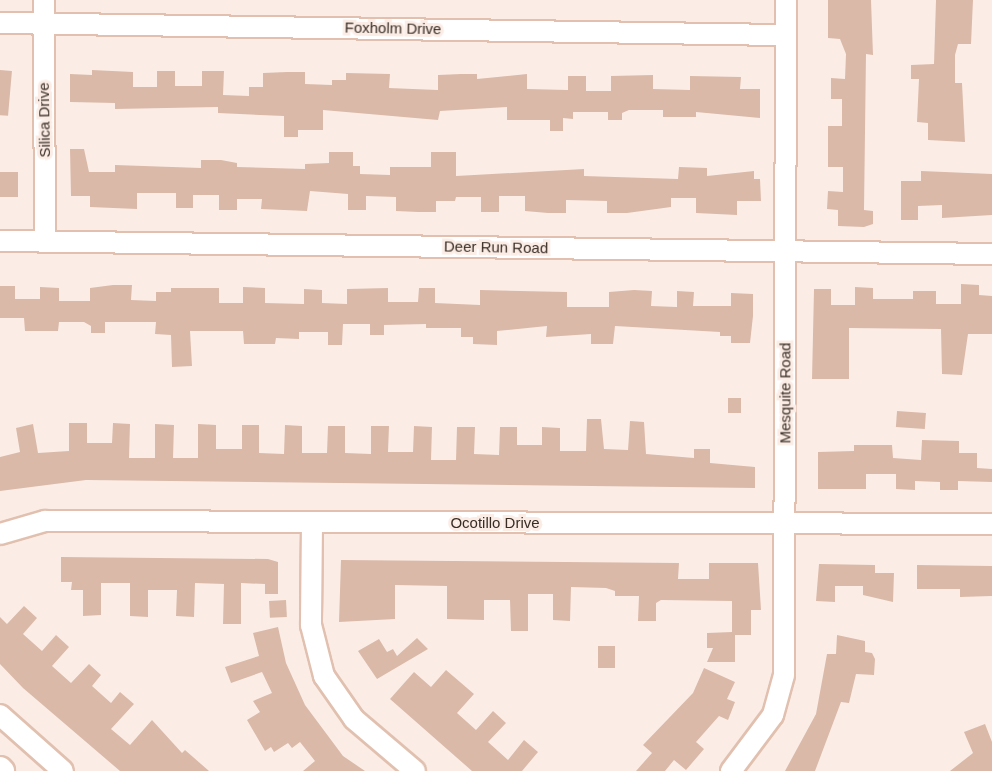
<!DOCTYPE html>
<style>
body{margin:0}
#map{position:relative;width:992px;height:771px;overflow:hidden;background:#fbede6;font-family:Helvetica,sans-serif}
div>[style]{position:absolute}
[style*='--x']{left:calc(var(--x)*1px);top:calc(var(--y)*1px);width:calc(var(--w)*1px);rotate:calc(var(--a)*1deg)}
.building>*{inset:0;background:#dab9a8;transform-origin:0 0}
.roads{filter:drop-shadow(2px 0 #e1c0af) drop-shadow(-2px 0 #e1c0af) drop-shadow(0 2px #e1c0af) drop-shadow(0 -2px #e1c0af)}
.minor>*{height:20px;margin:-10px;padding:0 10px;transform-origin:10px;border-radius:10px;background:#fff}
.major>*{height:24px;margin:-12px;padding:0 12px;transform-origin:12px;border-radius:12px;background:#fff}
span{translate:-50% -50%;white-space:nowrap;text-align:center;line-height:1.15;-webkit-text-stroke:6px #fbede6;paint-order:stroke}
.street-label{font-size:15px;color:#382c25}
</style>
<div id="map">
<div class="building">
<i style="clip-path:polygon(828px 0,871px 0,873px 55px,866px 54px,864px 210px,873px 211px,873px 224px,864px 227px,838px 226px,838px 210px,827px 209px,828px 191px,843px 192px,843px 167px,828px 167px,828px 126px,842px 126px,842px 99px,831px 99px,831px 78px,845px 79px,846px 54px,840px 39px,828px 38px)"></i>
<i style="clip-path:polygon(936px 0,973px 0,971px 44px,958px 44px,955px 55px,955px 83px,962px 83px,965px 142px,928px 140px,928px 123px,917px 122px,919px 79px,911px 79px,911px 65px,934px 64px)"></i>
<i style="left:0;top:70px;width:12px;height:45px;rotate:5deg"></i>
<i style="clip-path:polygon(92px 70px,133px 72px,133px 87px,157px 87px,157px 71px,175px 71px,175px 86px,202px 86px,202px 71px,224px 71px,223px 95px,249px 96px,249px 87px,263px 87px,263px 73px,287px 72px,305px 72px,305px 84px,332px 85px,332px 80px,346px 80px,346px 73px,390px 74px,389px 88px,413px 89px,438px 90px,438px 75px,461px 74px,477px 74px,477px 79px,527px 74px,527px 89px,568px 90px,568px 76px,586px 76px,586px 91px,611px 91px,611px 76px,653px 75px,653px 89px,690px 90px,690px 76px,741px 77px,740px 89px,760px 89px,760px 118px,696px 112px,696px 117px,663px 117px,663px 110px,629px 110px,622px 113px,622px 120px,608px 120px,608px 112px,573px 112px,573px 119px,563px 118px,563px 131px,550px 131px,550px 120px,507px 120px,507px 107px,440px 111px,438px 120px,323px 110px,323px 130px,298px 130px,298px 137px,284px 137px,284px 116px,218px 113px,218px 107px,115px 109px,115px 103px,70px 102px,70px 74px,92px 75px)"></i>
<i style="clip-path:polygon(70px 149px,84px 149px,89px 172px,115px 172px,115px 165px,201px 168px,201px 160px,221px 160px,237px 163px,237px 167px,305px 169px,305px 164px,329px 163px,329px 152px,353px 152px,353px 166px,360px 166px,360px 174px,390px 175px,390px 167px,431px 167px,431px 152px,456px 152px,456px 176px,584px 169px,584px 176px,678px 179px,679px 167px,707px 168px,707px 176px,754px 171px,754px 179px,760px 179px,761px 201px,737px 201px,737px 215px,696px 213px,696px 198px,671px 198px,671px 207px,627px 213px,607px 213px,607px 201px,566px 200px,566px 213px,548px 213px,525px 211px,525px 196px,499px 196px,499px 212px,481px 212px,481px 197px,456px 197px,455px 201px,436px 201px,436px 212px,418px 212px,396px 211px,396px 197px,366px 196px,366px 210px,348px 210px,348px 194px,310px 191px,307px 211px,261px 209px,262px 199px,237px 199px,237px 210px,219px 210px,219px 195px,193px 195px,193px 208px,176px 208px,176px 193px,137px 193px,137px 209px,90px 207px,90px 196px,71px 196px)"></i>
<i style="clip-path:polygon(921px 171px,992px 174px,992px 215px,942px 218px,942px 205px,918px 206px,918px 220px,901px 220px,901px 181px,921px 181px)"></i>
<i style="left:0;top:172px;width:18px;height:25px"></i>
<i style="clip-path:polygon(961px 284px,979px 285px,979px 295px,992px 296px,992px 334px,968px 334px,962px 375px,942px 374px,941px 329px,849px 328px,849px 379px,812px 379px,814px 289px,831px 289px,831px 305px,855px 305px,855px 287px,873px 288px,873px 299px,913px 299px,913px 291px,936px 291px,936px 304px,961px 304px)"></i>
<i style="clip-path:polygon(113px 285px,132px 285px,131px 300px,156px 301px,156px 292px,171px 292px,171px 288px,219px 288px,219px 303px,243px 303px,243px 287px,265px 288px,265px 303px,304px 304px,304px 289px,322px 290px,322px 303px,347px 304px,347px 289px,388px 288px,388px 302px,418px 302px,419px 288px,435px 288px,435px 303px,480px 305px,480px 290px,567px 292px,567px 307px,609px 307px,609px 292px,634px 290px,652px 291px,651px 306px,677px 307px,677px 291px,694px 292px,693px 306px,731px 306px,731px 293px,753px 294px,753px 316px,750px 343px,731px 343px,731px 336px,720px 336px,720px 332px,615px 326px,613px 344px,591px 344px,591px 334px,546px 337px,547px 326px,497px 331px,497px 345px,473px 344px,473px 337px,461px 337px,461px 328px,426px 328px,426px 324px,384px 325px,384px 335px,370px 335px,370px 324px,343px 324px,342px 345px,328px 345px,328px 332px,299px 332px,299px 339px,276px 338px,275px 344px,244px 344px,243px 331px,190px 331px,192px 366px,172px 367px,171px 335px,155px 334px,156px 322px,105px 322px,105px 333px,91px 333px,91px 326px,84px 322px,59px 322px,58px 331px,25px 331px,24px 318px,0 318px,0 286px,15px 286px,15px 299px,40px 299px,40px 287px,59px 288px,59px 301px,90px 301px,90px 288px)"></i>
<i style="left:728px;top:398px;width:13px;height:15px"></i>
<i style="left:897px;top:411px;width:29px;height:16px;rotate:4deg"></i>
<i style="clip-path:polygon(587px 419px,601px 419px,604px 449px,628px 450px,630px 421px,644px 422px,646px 454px,694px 458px,694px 449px,710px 449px,710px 463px,755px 467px,755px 488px,86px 480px,0 491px,0 457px,20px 452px,16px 428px,33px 424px,38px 453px,69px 451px,69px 423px,87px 423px,87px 443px,112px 443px,113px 423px,130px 424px,129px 458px,155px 458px,155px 424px,174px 425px,173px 458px,198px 458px,198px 424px,216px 425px,216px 449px,242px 449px,242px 425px,259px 425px,259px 453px,284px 454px,285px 425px,302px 426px,302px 453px,327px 453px,328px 426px,345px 426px,345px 453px,371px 454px,371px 426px,389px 426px,388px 452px,413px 452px,414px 426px,432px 427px,431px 460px,456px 460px,457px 427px,475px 427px,474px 454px,499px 455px,500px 427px,517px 427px,517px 445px,542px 445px,542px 427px,560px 428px,560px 451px,586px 451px)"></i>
<i style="clip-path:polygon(922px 440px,959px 441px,959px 453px,977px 453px,977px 468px,992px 469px,992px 482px,958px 481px,958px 490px,940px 490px,940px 482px,915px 481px,915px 490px,896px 489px,896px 474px,866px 474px,866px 489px,818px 489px,818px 452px,854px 451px,854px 445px,892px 445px,893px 458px,921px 460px)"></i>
<i style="clip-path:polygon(61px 557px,268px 559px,278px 562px,278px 594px,265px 594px,265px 584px,241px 583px,241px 624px,223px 624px,224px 584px,195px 583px,194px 617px,176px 616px,177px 590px,148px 590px,148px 617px,130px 616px,130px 583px,101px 583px,101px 615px,83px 616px,83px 590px,71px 590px,72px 582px,61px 582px)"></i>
<i style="clip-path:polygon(341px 560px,679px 563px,678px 579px,709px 579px,709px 563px,758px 563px,761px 610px,751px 610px,751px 635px,735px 635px,735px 662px,707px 662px,713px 648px,707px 648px,707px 633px,732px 632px,732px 601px,661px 600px,656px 603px,656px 621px,638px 621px,639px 596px,615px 596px,615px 591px,606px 588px,571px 587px,570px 621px,553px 620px,553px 594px,528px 594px,528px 631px,511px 631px,510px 600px,484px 600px,484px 620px,447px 619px,447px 586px,395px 585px,395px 619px,339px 622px)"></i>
<i style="clip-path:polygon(819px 564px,875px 565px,875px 573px,894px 573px,893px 602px,863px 595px,863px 586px,835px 586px,835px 602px,816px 601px)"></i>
<i style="clip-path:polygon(917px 565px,992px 566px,992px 596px,960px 597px,960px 589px,917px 589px)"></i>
<i style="left:286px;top:600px;width:17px;height:17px;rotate:87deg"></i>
<i style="clip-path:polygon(24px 606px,37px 618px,23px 634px,42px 651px,56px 635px,69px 647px,52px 666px,71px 683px,89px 664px,101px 675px,92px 686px,111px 703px,120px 692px,134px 704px,111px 729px,130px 745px,152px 720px,182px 753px,185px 750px,209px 771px,120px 771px,23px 688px,0 664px,0 617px,7px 624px)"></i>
<i style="clip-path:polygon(278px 627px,286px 663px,305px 705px,343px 756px,365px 771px,303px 771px,315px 761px,300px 742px,292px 748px,288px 743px,274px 752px,271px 747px,265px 751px,247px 720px,260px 712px,253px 701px,272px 693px,262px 672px,231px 683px,225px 667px,259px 656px,253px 633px)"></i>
<i style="clip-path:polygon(837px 635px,865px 641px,865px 652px,872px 653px,875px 659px,874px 675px,856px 674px,849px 703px,841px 702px,815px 771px,785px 771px,816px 714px,827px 654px,836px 654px)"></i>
<i style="clip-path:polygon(417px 638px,428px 649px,377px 679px,358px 651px,379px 639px,387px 652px,393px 649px,397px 656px)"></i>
<i style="left:598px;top:646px;width:17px;height:22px"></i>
<i style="clip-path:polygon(704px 668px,735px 682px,727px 699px,735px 702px,728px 720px,719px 716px,696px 742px,704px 749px,686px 770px,674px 760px,665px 771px,636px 771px,652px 753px,643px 745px,693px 693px)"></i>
<i style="clip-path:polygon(446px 670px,474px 694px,457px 713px,476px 730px,493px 711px,506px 723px,488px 742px,508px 760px,524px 740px,538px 752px,522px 771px,472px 771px,390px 699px,414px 672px,431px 687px)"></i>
<i style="clip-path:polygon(985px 724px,992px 742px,992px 771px,950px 771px,973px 753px,964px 732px)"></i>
</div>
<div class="roads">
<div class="minor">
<i style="--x:44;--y:0;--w:240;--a:89.8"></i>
<i style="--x:0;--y:23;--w:785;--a:0.88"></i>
<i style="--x:0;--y:241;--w:992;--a:0.75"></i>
<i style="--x:312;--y:524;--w:101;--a:90.6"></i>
<i style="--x:311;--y:625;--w:53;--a:75.7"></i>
<i style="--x:324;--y:676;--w:52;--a:55.1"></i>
<i style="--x:354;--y:719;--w:80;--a:40.4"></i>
<i style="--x:0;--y:534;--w:47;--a:-16.1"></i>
<i style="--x:45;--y:521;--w:947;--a:0.18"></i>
<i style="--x:0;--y:715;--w:84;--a:41.6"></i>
<i style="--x:731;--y:771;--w:70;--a:-53.1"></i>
<i style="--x:773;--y:715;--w:41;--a:-74.6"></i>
<i style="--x:784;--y:675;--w:675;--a:-89.83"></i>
</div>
<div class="major">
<i style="--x:0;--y:769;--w:3;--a:45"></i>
</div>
</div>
<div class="street-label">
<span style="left:393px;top:28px;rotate:1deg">Foxholm Drive</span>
<span style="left:44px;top:120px;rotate:-91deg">Silica Drive</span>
<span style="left:496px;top:247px;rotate:1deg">Deer Run Road</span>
<span style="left:785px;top:393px;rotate:-90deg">Mesquite Road</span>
<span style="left:495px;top:523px">Ocotillo Drive</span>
</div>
</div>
